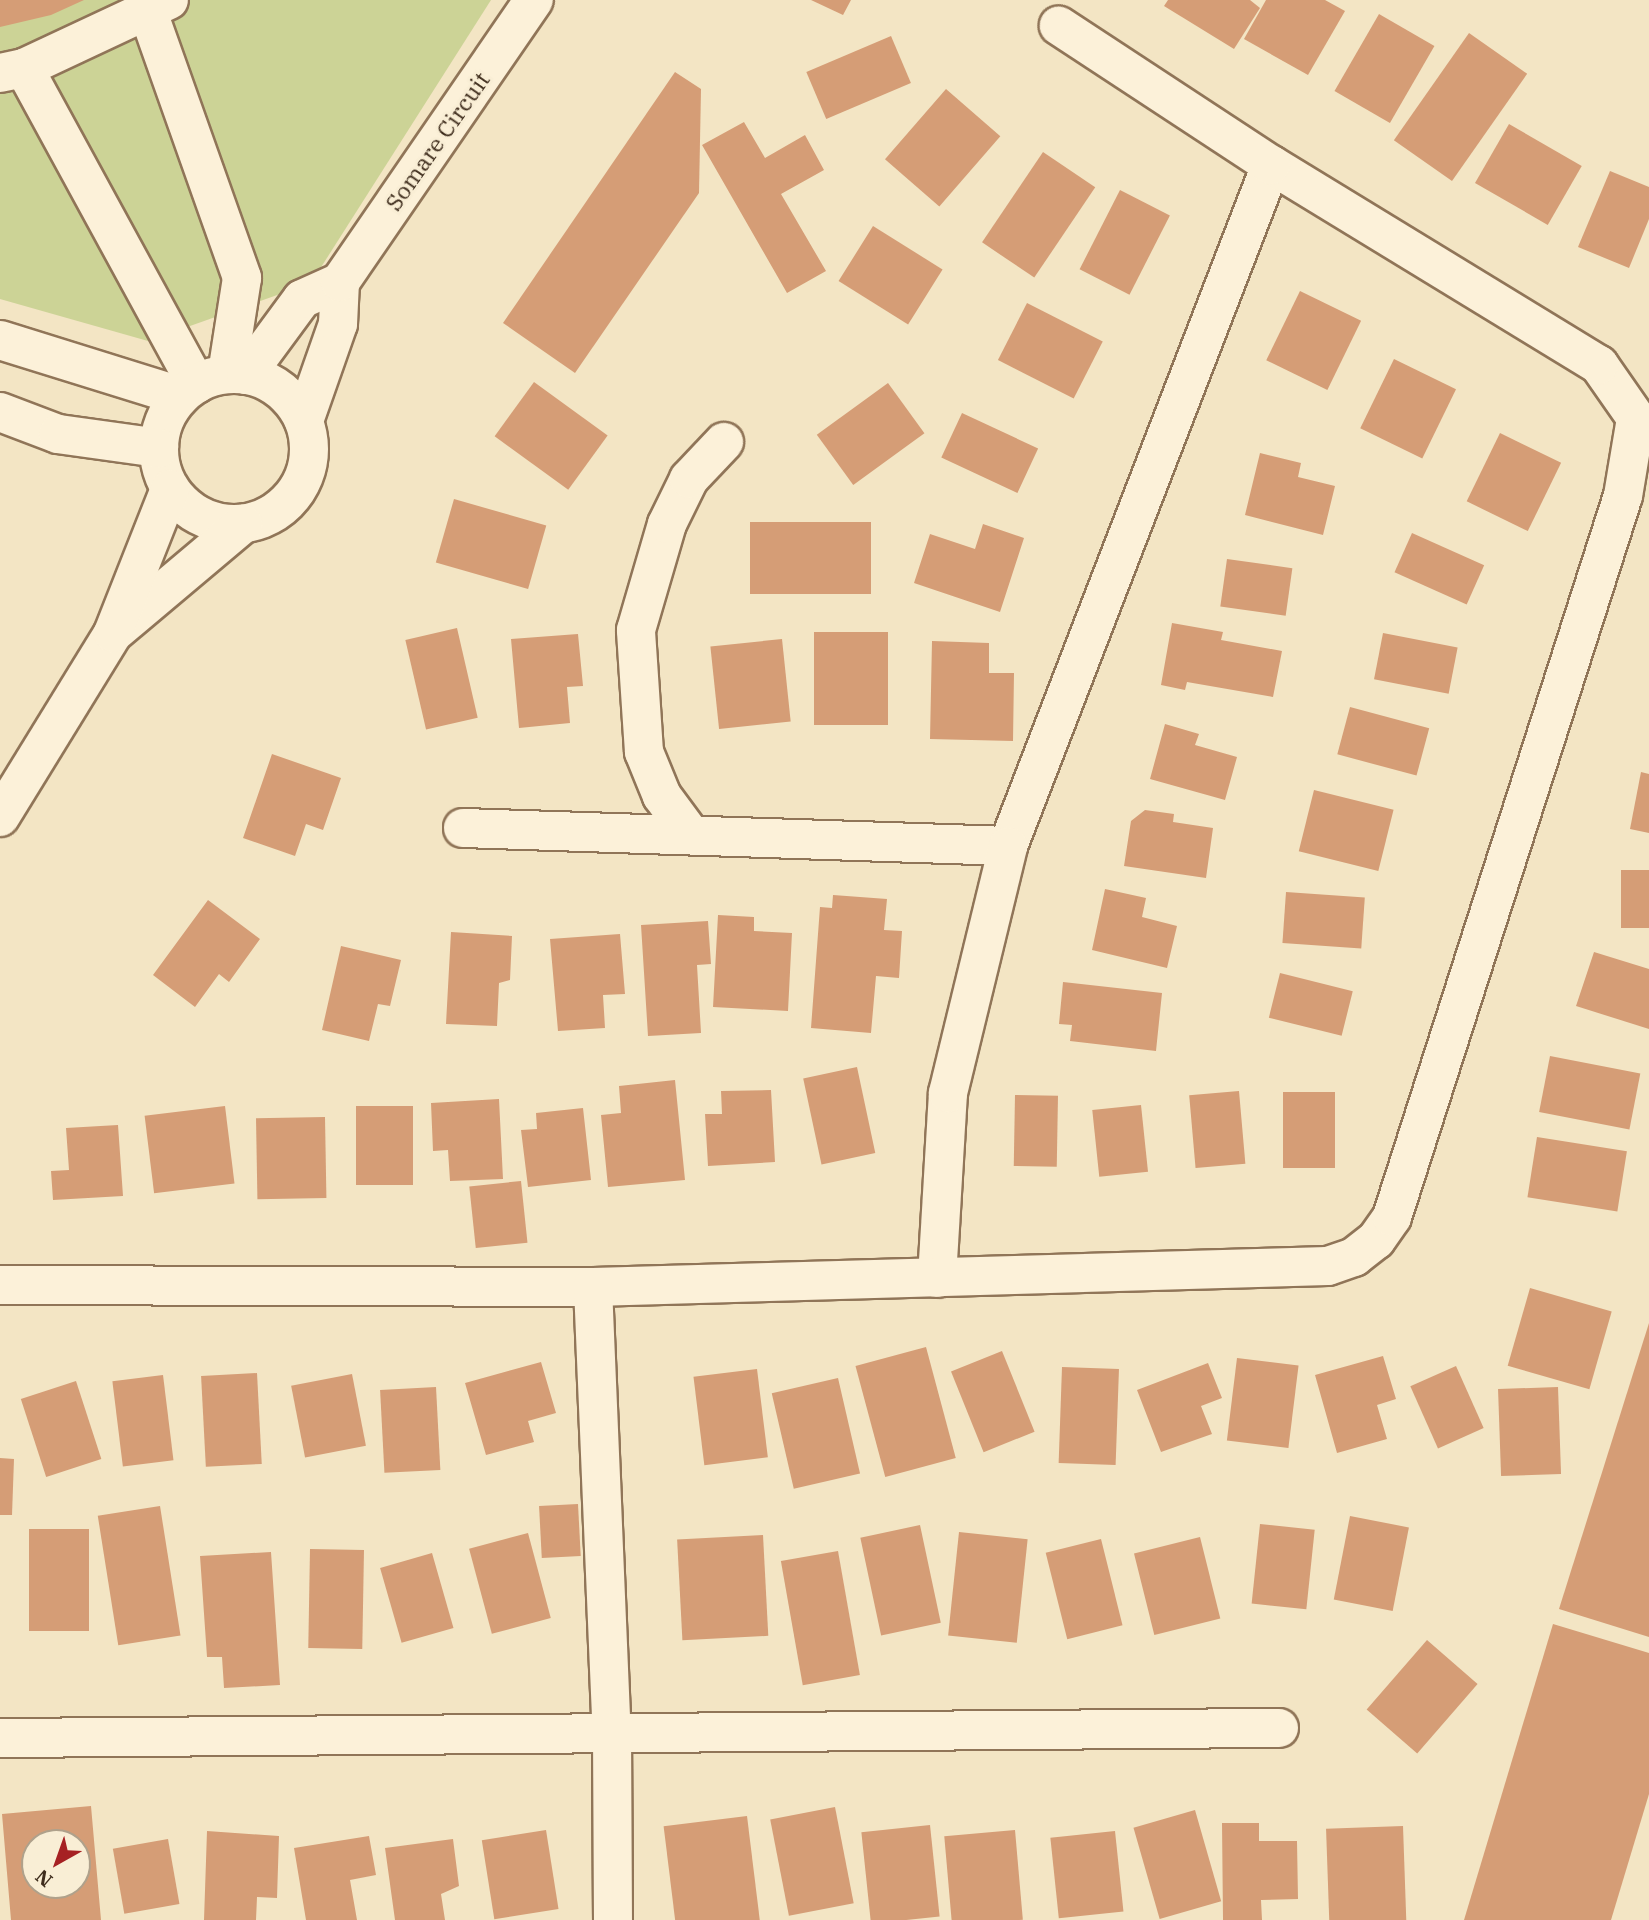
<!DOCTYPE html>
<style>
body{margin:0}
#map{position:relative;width:1649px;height:1920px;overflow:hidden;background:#f3e5c4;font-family:"IBM Plex Serif",serif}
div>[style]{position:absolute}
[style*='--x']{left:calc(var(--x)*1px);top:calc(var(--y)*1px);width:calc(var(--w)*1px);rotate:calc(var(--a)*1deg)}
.green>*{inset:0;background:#ccd396}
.building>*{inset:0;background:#d59d76;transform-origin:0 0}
.roads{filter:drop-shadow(2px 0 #907558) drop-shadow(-2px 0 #907558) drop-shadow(0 2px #907558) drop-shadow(0 -2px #907558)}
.minor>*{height:38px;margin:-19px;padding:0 19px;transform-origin:19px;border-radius:19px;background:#fcf1d9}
.minor>.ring{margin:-19px;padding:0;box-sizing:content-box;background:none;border:38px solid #fcf1d9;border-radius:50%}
span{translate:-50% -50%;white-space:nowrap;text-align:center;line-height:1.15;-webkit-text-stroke:6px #f9eed5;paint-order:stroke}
.street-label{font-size:23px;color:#3f2d1d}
.north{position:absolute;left:21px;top:1829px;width:70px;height:70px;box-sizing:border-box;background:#f9eed5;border:2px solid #afa18b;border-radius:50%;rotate:220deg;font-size:19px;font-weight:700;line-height:28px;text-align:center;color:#3f2d1d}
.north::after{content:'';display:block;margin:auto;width:24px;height:32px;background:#a62123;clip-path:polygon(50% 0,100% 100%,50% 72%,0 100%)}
</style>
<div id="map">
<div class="green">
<i style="clip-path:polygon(0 0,491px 0,311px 283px,148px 341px,0 299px)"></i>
</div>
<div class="building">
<i style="clip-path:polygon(0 0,84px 0,51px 15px,0 27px)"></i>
<i style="clip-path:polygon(811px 0,851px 0,843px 15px)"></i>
<i style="clip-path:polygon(1168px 0,1250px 0,1260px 8px,1234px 49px,1164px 6px)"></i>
<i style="clip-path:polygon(1266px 0,1325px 0,1345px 11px,1308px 75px,1244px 39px)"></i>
<i style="left:1379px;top:14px;width:64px;height:89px;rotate:30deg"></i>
<i style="left:1469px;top:33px;width:71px;height:131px;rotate:35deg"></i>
<i style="left:891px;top:36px;width:51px;height:92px;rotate:67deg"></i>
<i style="clip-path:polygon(675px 72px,701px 89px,699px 193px,575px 373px,503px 323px)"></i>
<i style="left:946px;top:89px;width:72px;height:93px;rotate:41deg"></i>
<i style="clip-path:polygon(744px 122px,765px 158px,805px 135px,824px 170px,781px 194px,826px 271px,787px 293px,702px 145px)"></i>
<i style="left:1509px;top:124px;width:84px;height:68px;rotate:30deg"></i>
<i style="left:1043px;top:152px;width:63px;height:109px;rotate:34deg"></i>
<i style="clip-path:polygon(1610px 171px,1649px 187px,1649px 219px,1629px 268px,1578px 247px)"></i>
<i style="left:1120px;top:190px;width:56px;height:89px;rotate:27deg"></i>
<i style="left:873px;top:226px;width:82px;height:65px;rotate:32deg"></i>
<i style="left:1300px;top:291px;width:68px;height:77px;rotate:26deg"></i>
<i style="left:1027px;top:303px;width:85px;height:64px;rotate:27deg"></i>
<i style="left:1394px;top:359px;width:69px;height:77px;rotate:26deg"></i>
<i style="left:534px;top:382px;width:91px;height:67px;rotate:36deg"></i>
<i style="left:888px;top:383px;width:62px;height:88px;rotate:54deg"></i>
<i style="left:962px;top:413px;width:84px;height:49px;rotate:25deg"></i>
<i style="left:1500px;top:433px;width:68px;height:76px;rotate:26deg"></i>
<i style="clip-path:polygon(1260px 453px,1301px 463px,1298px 477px,1335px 486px,1323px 535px,1245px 515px)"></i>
<i style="left:454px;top:499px;width:96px;height:66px;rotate:16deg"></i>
<i style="left:750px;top:522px;width:121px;height:72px"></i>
<i style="clip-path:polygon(983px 524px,1024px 538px,1000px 612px,914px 583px,930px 534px,975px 549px)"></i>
<i style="left:1412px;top:533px;width:79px;height:43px;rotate:24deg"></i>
<i style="left:1227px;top:559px;width:66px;height:48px;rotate:8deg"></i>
<i style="clip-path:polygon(1172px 623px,1223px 632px,1221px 640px,1282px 651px,1273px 697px,1187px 682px,1185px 690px,1161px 685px)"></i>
<i style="left:457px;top:628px;width:92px;height:53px;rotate:77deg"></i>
<i style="left:888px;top:632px;width:93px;height:74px;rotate:90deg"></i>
<i style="left:1383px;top:633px;width:76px;height:47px;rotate:11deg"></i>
<i style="clip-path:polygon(578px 634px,583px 686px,567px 687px,570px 723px,519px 728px,511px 639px)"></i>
<i style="left:782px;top:639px;width:83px;height:72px;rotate:84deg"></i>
<i style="clip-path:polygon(932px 641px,989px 643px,989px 673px,1014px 673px,1013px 741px,930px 739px)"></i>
<i style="left:1350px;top:707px;width:82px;height:49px;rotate:15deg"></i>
<i style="clip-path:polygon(1165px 724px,1199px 734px,1195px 745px,1237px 757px,1225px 800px,1150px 779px)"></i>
<i style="clip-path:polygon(272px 754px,341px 778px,323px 830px,306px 824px,295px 856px,243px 838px)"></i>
<i style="clip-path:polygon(1641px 772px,1649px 774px,1649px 833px,1630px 829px)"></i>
<i style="left:1314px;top:790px;width:82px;height:63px;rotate:14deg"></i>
<i style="clip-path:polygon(1145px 810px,1174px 814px,1173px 822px,1213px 828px,1206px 878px,1124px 866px,1131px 821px)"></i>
<i style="left:1621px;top:870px;width:28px;height:58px"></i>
<i style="clip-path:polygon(1105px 889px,1146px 898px,1142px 917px,1177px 926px,1167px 968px,1092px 950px)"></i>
<i style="left:1286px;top:892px;width:79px;height:51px;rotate:4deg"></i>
<i style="clip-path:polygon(833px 895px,887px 899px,884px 930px,902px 931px,899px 978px,876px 976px,871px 1033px,811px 1028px,820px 907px,832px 908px)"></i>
<i style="clip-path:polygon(208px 900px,260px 939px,229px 982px,219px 974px,195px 1007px,153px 975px)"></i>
<i style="clip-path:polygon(718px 915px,754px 917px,754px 931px,792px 933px,788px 1011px,713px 1007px)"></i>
<i style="clip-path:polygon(708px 921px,711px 964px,697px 965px,701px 1033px,648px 1036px,641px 925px)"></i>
<i style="clip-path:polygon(451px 932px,512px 936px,510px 980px,499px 983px,497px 1026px,446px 1024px)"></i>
<i style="clip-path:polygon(620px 934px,625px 994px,603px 995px,605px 1028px,558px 1031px,550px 939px)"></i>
<i style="clip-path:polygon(341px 946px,401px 960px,390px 1006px,378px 1004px,369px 1041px,322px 1030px)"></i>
<i style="clip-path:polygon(1594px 952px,1649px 969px,1649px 1029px,1576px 1006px)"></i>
<i style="left:1280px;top:973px;width:75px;height:46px;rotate:14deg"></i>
<i style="clip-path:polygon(1063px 982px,1162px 993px,1156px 1051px,1070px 1041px,1072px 1025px,1059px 1024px)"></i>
<i style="left:1550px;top:1056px;width:92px;height:57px;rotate:11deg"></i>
<i style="left:857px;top:1067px;width:88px;height:55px;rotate:78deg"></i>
<i style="clip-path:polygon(675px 1080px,685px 1180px,608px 1187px,601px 1115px,621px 1113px,619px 1086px)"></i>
<i style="clip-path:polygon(771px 1090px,775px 1162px,708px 1166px,705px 1114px,722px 1114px,721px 1091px)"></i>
<i style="left:1239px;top:1091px;width:73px;height:50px;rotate:85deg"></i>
<i style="left:1335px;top:1092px;width:76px;height:52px;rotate:90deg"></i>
<i style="left:1015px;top:1095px;width:43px;height:71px;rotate:1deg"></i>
<i style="clip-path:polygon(499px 1099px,503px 1179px,450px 1181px,448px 1150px,433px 1151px,431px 1103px)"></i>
<i style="left:1141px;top:1105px;width:67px;height:49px;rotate:84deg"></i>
<i style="left:225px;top:1106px;width:78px;height:81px;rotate:83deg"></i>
<i style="left:356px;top:1106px;width:57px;height:79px"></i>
<i style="clip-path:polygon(583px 1108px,591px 1180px,528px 1187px,521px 1130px,537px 1129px,536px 1113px)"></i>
<i style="left:325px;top:1117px;width:81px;height:69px;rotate:89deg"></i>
<i style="clip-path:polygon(118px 1125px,123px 1196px,53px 1200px,51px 1171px,69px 1170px,66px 1128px)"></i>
<i style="left:1537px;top:1137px;width:91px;height:61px;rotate:9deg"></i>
<i style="left:521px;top:1181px;width:62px;height:52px;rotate:84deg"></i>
<i style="left:1530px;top:1288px;width:85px;height:81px;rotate:16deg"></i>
<i style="clip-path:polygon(1649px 1323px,1649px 1637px,1559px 1609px)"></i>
<i style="left:926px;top:1347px;width:115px;height:73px;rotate:75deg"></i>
<i style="left:1002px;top:1351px;width:87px;height:55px;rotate:68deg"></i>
<i style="clip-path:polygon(1383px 1356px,1396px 1399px,1377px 1405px,1387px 1439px,1337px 1453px,1315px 1375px)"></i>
<i style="left:1237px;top:1358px;width:62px;height:83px;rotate:7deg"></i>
<i style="clip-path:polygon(541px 1362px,556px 1413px,528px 1421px,534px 1442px,486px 1455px,465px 1383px)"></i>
<i style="clip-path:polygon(1208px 1363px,1222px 1398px,1201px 1406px,1212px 1434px,1161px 1452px,1137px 1390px)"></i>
<i style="left:1456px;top:1366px;width:68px;height:50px;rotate:66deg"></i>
<i style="left:1062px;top:1367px;width:57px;height:96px;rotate:2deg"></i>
<i style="left:757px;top:1369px;width:89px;height:64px;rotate:83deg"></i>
<i style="left:257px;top:1373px;width:91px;height:56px;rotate:87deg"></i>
<i style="left:352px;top:1374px;width:73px;height:62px;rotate:79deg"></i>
<i style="left:163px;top:1375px;width:86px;height:51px;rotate:83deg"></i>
<i style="left:838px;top:1378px;width:98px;height:68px;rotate:77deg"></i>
<i style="left:76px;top:1381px;width:82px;height:58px;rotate:72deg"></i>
<i style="left:436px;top:1387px;width:83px;height:56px;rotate:87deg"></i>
<i style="left:1558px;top:1387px;width:87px;height:60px;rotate:88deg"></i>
<i style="clip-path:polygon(0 1458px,14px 1459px,12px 1515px,0 1515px)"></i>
<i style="left:578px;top:1504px;width:52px;height:39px;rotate:87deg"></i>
<i style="left:160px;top:1506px;width:131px;height:63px;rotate:81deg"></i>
<i style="left:1350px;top:1516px;width:60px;height:85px;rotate:11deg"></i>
<i style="left:1260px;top:1524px;width:55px;height:80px;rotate:6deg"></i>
<i style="left:920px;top:1525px;width:100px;height:61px;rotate:78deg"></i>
<i style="left:29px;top:1529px;width:60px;height:102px"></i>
<i style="left:959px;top:1532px;width:69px;height:104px;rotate:6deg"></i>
<i style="left:528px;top:1533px;width:88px;height:61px;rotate:75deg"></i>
<i style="left:763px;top:1535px;width:101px;height:86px;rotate:87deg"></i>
<i style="left:1200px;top:1537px;width:84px;height:68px;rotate:76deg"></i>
<i style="left:1101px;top:1539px;width:89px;height:57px;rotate:76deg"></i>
<i style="left:310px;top:1549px;width:54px;height:99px;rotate:1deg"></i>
<i style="left:838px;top:1551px;width:126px;height:58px;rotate:80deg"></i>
<i style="clip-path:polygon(271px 1552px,280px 1685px,224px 1688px,222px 1657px,207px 1657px,200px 1556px)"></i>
<i style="left:432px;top:1553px;width:78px;height:54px;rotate:74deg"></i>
<i style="clip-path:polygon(1553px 1624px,1649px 1653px,1649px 1794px,1611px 1920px,1464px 1920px)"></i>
<i style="left:1427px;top:1640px;width:67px;height:92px;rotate:41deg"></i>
<i style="clip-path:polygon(evenodd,91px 1806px,101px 1920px,11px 1920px,2px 1814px,91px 1806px,35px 1843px,77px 1843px,77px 1885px,35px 1885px,35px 1843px)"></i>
<i style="left:835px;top:1807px;width:98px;height:66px;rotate:79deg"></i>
<i style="left:1195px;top:1810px;width:95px;height:64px;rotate:74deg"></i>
<i style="left:747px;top:1816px;width:105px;height:84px;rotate:83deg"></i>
<i style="clip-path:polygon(1222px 1823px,1259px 1823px,1259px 1841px,1297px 1841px,1298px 1899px,1261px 1900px,1262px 1920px,1223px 1920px)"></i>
<i style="left:930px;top:1825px;width:92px;height:69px;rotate:84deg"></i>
<i style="left:1403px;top:1826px;width:94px;height:77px;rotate:88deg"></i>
<i style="left:546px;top:1830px;width:80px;height:65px;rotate:81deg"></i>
<i style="left:1015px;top:1830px;width:90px;height:71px;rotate:85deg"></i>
<i style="clip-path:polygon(207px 1831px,279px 1836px,277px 1898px,257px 1897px,256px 1920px,204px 1920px)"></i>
<i style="left:1115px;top:1831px;width:81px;height:65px;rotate:84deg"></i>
<i style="clip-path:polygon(369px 1836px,376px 1875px,350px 1880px,357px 1920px,306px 1920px,294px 1848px)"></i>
<i style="left:168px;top:1839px;width:66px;height:56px;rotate:80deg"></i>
<i style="clip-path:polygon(453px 1839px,459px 1886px,441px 1894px,445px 1920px,395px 1920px,385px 1848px)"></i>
</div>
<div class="roads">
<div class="minor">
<i style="--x:148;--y:12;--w:282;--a:70.5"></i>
<i style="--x:242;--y:278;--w:97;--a:98.9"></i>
<i style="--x:24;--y:68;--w:360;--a:61.4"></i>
<i style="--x:0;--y:73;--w:25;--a:-12"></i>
<i style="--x:24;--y:68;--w:160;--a:-25.1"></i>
<i style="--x:0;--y:340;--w:189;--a:17.3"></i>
<i class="ring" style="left:159px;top:374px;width:112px;height:112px"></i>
<i style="--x:246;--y:375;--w:94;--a:-53.6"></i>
<i style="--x:302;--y:299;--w:42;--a:-24.1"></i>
<i style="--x:0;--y:412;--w:62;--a:20.8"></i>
<i style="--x:58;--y:434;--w:102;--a:7.9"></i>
<i style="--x:304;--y:421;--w:103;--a:-70.7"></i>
<i style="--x:338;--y:324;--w:42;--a:-87.3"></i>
<i style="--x:340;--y:282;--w:342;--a:-55.5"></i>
<i style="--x:117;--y:630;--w:165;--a:-40.1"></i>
<i style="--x:0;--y:817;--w:216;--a:-58.4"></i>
<i style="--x:113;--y:633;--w:155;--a:-68.4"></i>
<i style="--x:463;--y:828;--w:545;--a:1.89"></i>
<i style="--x:1008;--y:846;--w:730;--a:-68.88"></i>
<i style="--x:691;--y:835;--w:49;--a:-126.6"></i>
<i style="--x:662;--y:796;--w:48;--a:-112.2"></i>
<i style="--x:644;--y:752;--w:122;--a:-93.8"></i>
<i style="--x:636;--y:630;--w:110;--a:-73.7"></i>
<i style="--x:667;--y:524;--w:50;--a:-63.9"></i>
<i style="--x:689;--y:479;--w:51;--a:-46.6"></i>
<i style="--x:937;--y:1278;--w:185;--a:-86.6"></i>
<i style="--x:948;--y:1093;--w:254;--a:-76.3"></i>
<i style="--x:0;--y:1285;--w:593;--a:0.19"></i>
<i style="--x:593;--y:1287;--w:735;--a:-1.64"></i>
<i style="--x:1328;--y:1266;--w:28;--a:-19"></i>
<i style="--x:1354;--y:1257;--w:28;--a:-38"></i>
<i style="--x:1376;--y:1240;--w:28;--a:-55"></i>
<i style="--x:1392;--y:1217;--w:757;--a:-72.24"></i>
<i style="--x:1623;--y:496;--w:79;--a:-80.5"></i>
<i style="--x:1636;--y:418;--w:65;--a:-124.9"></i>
<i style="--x:1599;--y:365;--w:384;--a:-148.6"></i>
<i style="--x:1271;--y:165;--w:254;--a:-146.7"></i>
<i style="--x:593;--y:1287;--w:445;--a:87.6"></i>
<i style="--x:612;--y:1732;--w:188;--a:89.7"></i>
<i style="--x:0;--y:1738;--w:1279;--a:-0.45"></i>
</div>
</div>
<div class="street-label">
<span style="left:437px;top:141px;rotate:-55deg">Somare Circuit</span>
</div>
<div class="north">N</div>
</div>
